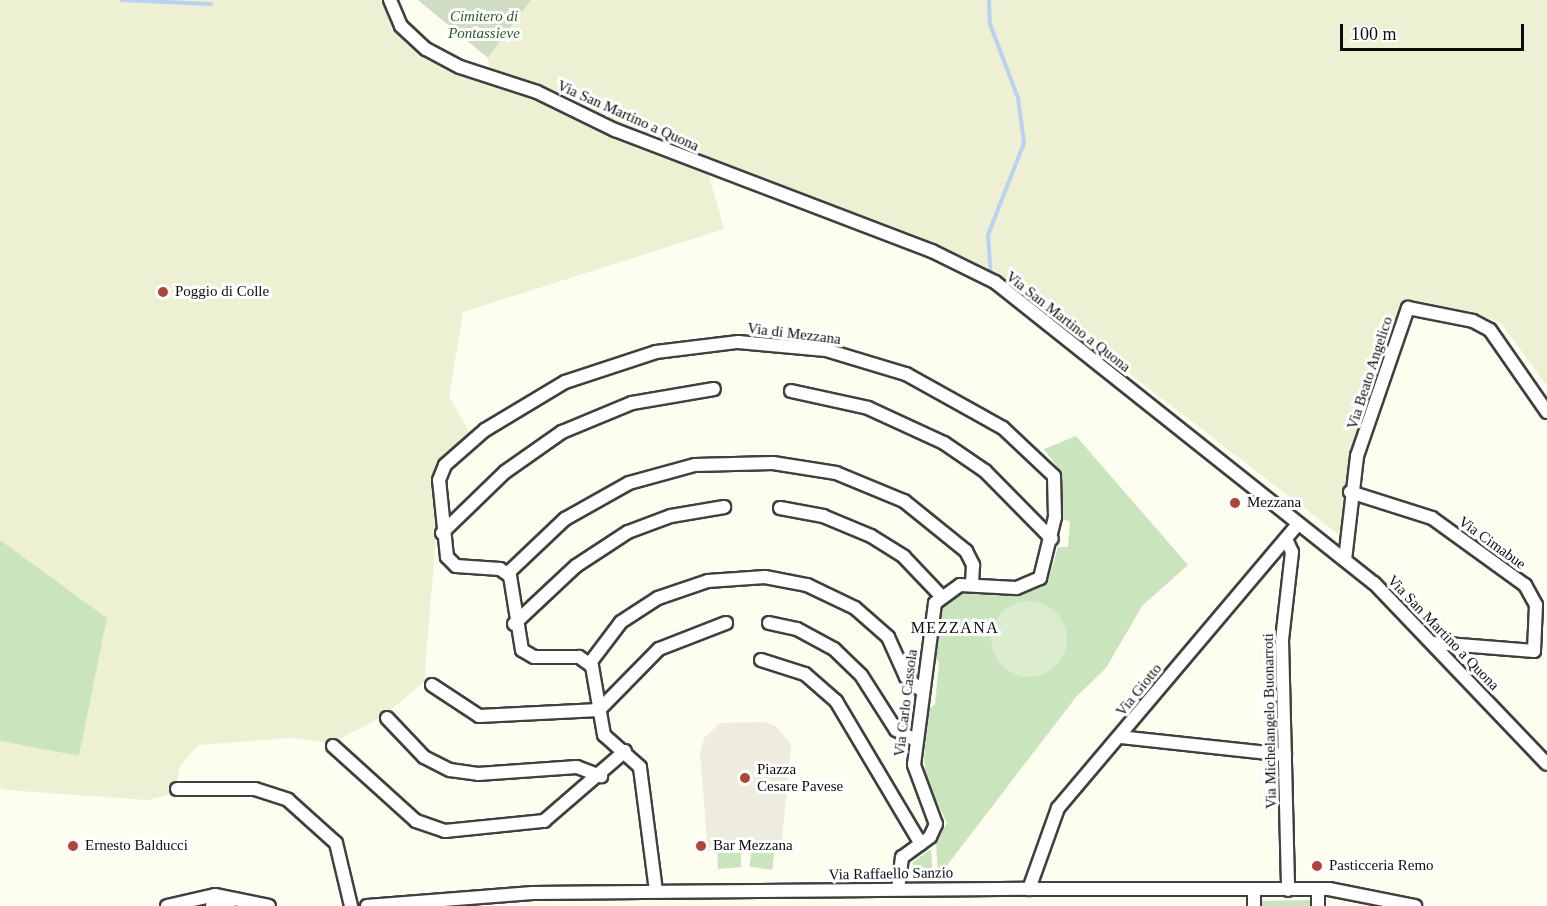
<!DOCTYPE html>
<style>
body{margin:0}
#map{position:relative;width:1547px;height:906px;overflow:hidden;background:#fdfdf0;font-family:Georgia,serif}
div>[style]{position:absolute}
[style*='--x']{left:calc(var(--x)*1px);top:calc(var(--y)*1px);width:calc(var(--w)*1px);rotate:calc(var(--a)*1deg)}
.farmland>*{inset:0;background:#edf0d2}
.green>*{inset:0;background:#cae4bd;transform-origin:0 0}
.cemetery>*{inset:0;background:#d0ddc3}
.pitch>*{inset:0;background:#dcecce}
.round{border-radius:50%}
.plaza>*{inset:0;background:#edecdf}
.stream>*{height:4px;margin:-2px;padding:0 2px;transform-origin:2px;border-radius:2px;background:#bad1ef}
.roads{filter:drop-shadow(2px 0 #404040) drop-shadow(-2px 0 #404040) drop-shadow(0 2px #404040) drop-shadow(0 -2px #404040)}
.minor>*{height:12px;margin:-6px;padding:0 6px;transform-origin:6px;border-radius:6px;background:#fff}
.dots>*{width:16px;height:16px;translate:-50% -50%;box-sizing:border-box;border:3px solid #fff;border-radius:50%}
span{translate:-50% -50%;white-space:nowrap;text-align:center;line-height:1.15;-webkit-text-stroke:6px #fff;paint-order:stroke}
.park-label{font-size:15px;color:#275d25;font-style:italic}
.street-label{font-size:15px;color:#0d0d0d}
.poi-label{font-size:15px;color:#0d0d0d}
.left{translate:0 -50%;text-align:left}
.neighbourhood-label{font-size:16px;color:#0d0d0d;letter-spacing:1.5px}
.scale{position:absolute;left:1340px;top:24px;width:184px;height:27px;box-sizing:border-box;border:3px solid #0d0d0d;border-top:0;padding-left:8px;font-size:18px;line-height:21px;white-space:nowrap;color:#0d0d0d;-webkit-text-stroke:4px #fff;paint-order:stroke}
</style>
<div id="map">
<div class="farmland">
<i style="clip-path:polygon(0 0,390px 0,401px 26px,426px 49px,490px 76px,488px 58px,531px 0,1547px 0,1547px 386px,1501px 323px,1472px 312px,1408px 301px,1358px 438px,1347px 541px,1007px 279px,707px 168px,724px 229px,463px 312px,449px 396px,472px 437px,445px 462px,440px 487px,424px 682px,383px 716px,332px 743px,291px 738px,198px 745px,180px 766px,175px 793px,147px 800px,7px 790px,0 788px,0 741px,79px 756px,107px 618px,0 540px)"></i>
</div>
<div class="green">
<i style="clip-path:polygon(1076px 436px,1188px 565px,1142px 606px,1106px 668px,1076px 697px,938px 877px,936px 843px,947px 823px,926px 779px,924px 758px,929px 709px,935px 704px,939px 662px,932px 656px,940px 607px,959px 592px,1015px 595px,1049px 578px,1058px 547px,1068px 547px,1070px 521px,1060px 519px,1061px 472px,1044px 449px)"></i>
<i style="clip-path:polygon(0 540px,107px 618px,79px 756px,0 741px)"></i>
<i style="clip-path:polygon(741px 846px,741px 867px,718px 869px,717px 849px)"></i>
<i style="left:752px;top:846px;width:23px;height:21px;rotate:7deg"></i>
<i style="clip-path:polygon(931px 849px,933px 877px,919px 877px,912px 863px)"></i>
<i style="clip-path:polygon(1313px 900px,1313px 906px,1259px 906px,1259px 901px)"></i>
</div>
<div class="cemetery">
<i style="clip-path:polygon(418px 0,531px 0,488px 58px)"></i>
</div>
<div class="pitch">
<i class="round" style="left:991px;top:601px;width:76px;height:76px"></i>
</div>
<div class="plaza">
<i style="clip-path:polygon(765px 722px,777px 727px,791px 745px,781px 851px,752px 846px,708px 852px,700px 753px,704px 738px,720px 723px)"></i>
</div>
<div class="stream">
<i style="--x:122;--y:0;--w:89;--a:2.6"></i>
<i style="--x:989;--y:0;--w:24;--a:88"></i>
<i style="--x:990;--y:24;--w:79;--a:69.3"></i>
<i style="--x:1018;--y:98;--w:45;--a:82.4"></i>
<i style="--x:1024;--y:143;--w:99;--a:111.4"></i>
<i style="--x:988;--y:235;--w:39;--a:86"></i>
</div>
<div class="roads">
<div class="minor">
<i style="--x:390;--y:0;--w:28;--a:67"></i>
<i style="--x:401;--y:26;--w:34;--a:43"></i>
<i style="--x:426;--y:49;--w:38;--a:28"></i>
<i style="--x:460;--y:67;--w:81;--a:18"></i>
<i style="--x:537;--y:92;--w:87;--a:26"></i>
<i style="--x:615;--y:130;--w:339;--a:20.9"></i>
<i style="--x:932;--y:251;--w:70;--a:26.2"></i>
<i style="--x:995;--y:282;--w:484;--a:38.5"></i>
<i style="--x:1374;--y:583;--w:250;--a:46.3"></i>
<i style="--x:791;--y:391;--w:79;--a:12.4"></i>
<i style="--x:868;--y:408;--w:84;--a:24.7"></i>
<i style="--x:944;--y:443;--w:50;--a:34.3"></i>
<i style="--x:985;--y:471;--w:95;--a:45.4"></i>
<i style="--x:1350;--y:492;--w:86;--a:17.6"></i>
<i style="--x:1432;--y:518;--w:115;--a:35.8"></i>
<i style="--x:1525;--y:585;--w:23;--a:61"></i>
<i style="--x:1536;--y:605;--w:46;--a:92.5"></i>
<i style="--x:1534;--y:651;--w:100;--a:-175.4"></i>
<i style="--x:780;--y:508;--w:44;--a:10.5"></i>
<i style="--x:823;--y:516;--w:52;--a:22.6"></i>
<i style="--x:871;--y:536;--w:39;--a:32"></i>
<i style="--x:904;--y:557;--w:52;--a:46.5"></i>
<i style="--x:442;--y:533;--w:88;--a:-44.1"></i>
<i style="--x:505;--y:472;--w:70;--a:-35.1"></i>
<i style="--x:562;--y:432;--w:76;--a:-22.5"></i>
<i style="--x:632;--y:403;--w:83;--a:-9.7"></i>
<i style="--x:1286;--y:539;--w:14;--a:65"></i>
<i style="--x:1292;--y:552;--w:89;--a:96.5"></i>
<i style="--x:1282;--y:640;--w:250;--a:88.6"></i>
<i style="--x:1345;--y:560;--w:105;--a:-83.4"></i>
<i style="--x:1357;--y:456;--w:157;--a:-71"></i>
<i style="--x:1408;--y:308;--w:66;--a:11.3"></i>
<i style="--x:1473;--y:321;--w:19;--a:28"></i>
<i style="--x:1490;--y:330;--w:100;--a:55.2"></i>
<i style="--x:508;--y:573;--w:79;--a:-43.5"></i>
<i style="--x:565;--y:519;--w:73;--a:-29.4"></i>
<i style="--x:629;--y:483;--w:68;--a:-15.3"></i>
<i style="--x:695;--y:465;--w:78;--a:-1.5"></i>
<i style="--x:773;--y:463;--w:64;--a:9"></i>
<i style="--x:836;--y:473;--w:74;--a:22.4"></i>
<i style="--x:904;--y:501;--w:80;--a:38.9"></i>
<i style="--x:966;--y:551;--w:16;--a:63"></i>
<i style="--x:973;--y:565;--w:20;--a:93"></i>
<i style="--x:769;--y:623;--w:29;--a:12"></i>
<i style="--x:797;--y:629;--w:42;--a:28.4"></i>
<i style="--x:834;--y:649;--w:37;--a:44"></i>
<i style="--x:861;--y:675;--w:65;--a:57.5"></i>
<i style="--x:896;--y:730;--w:22;--a:27"></i>
<i style="--x:514;--y:624;--w:85;--a:-43.1"></i>
<i style="--x:576;--y:566;--w:62;--a:-33.2"></i>
<i style="--x:628;--y:532;--w:46;--a:-20.4"></i>
<i style="--x:671;--y:516;--w:54;--a:-9.6"></i>
<i style="--x:761;--y:660;--w:46;--a:17.7"></i>
<i style="--x:805;--y:674;--w:41;--a:41.1"></i>
<i style="--x:836;--y:701;--w:166;--a:59.3"></i>
<i style="--x:590;--y:663;--w:51;--a:-52.9"></i>
<i style="--x:621;--y:622;--w:44;--a:-33"></i>
<i style="--x:658;--y:598;--w:53;--a:-18.8"></i>
<i style="--x:708;--y:581;--w:57;--a:-4"></i>
<i style="--x:765;--y:577;--w:43;--a:10.8"></i>
<i style="--x:807;--y:585;--w:53;--a:25.6"></i>
<i style="--x:855;--y:608;--w:44;--a:41.3"></i>
<i style="--x:888;--y:637;--w:44;--a:65.8"></i>
<i style="--x:906;--y:677;--w:21;--a:41"></i>
<i style="--x:432;--y:685;--w:56;--a:33.4"></i>
<i style="--x:479;--y:716;--w:120;--a:-2.9"></i>
<i style="--x:599;--y:710;--w:86;--a:-45.5"></i>
<i style="--x:659;--y:649;--w:72;--a:-21.2"></i>
<i style="--x:387;--y:718;--w:54;--a:46.5"></i>
<i style="--x:424;--y:757;--w:29;--a:27"></i>
<i style="--x:450;--y:770;--w:28;--a:8"></i>
<i style="--x:478;--y:774;--w:99;--a:-4"></i>
<i style="--x:577;--y:767;--w:26;--a:21"></i>
<i style="--x:1120;--y:737;--w:166;--a:6.2"></i>
<i style="--x:333;--y:746;--w:112;--a:42.1"></i>
<i style="--x:416;--y:821;--w:31;--a:19"></i>
<i style="--x:445;--y:831;--w:100;--a:-5.8"></i>
<i style="--x:544;--y:821;--w:107;--a:-40.8"></i>
<i style="--x:177;--y:789;--w:78;--a:0"></i>
<i style="--x:255;--y:789;--w:35;--a:18"></i>
<i style="--x:288;--y:800;--w:64;--a:41.9"></i>
<i style="--x:336;--y:843;--w:65;--a:76.6"></i>
<i style="--x:1029;--y:889;--w:86;--a:-70.3"></i>
<i style="--x:1058;--y:808;--w:372;--a:-49.8"></i>
<i style="--x:1254;--y:889;--w:17;--a:90"></i>
<i style="--x:1318;--y:889;--w:17;--a:90"></i>
<i style="--x:656;--y:891;--w:125;--a:-97.4"></i>
<i style="--x:640;--y:767;--w:48;--a:-138.4"></i>
<i style="--x:604;--y:735;--w:70;--a:-99.9"></i>
<i style="--x:592;--y:666;--w:16;--a:-145"></i>
<i style="--x:579;--y:657;--w:45;--a:180"></i>
<i style="--x:534;--y:657;--w:14;--a:-150"></i>
<i style="--x:522;--y:650;--w:75;--a:-99.2"></i>
<i style="--x:510;--y:576;--w:12;--a:-145"></i>
<i style="--x:500;--y:569;--w:44;--a:-176.1"></i>
<i style="--x:456;--y:566;--w:13;--a:-135"></i>
<i style="--x:447;--y:557;--w:77;--a:-95.9"></i>
<i style="--x:439;--y:480;--w:16;--a:-68"></i>
<i style="--x:445;--y:465;--w:53;--a:-41.2"></i>
<i style="--x:485;--y:430;--w:93;--a:-31"></i>
<i style="--x:565;--y:382;--w:96;--a:-18.2"></i>
<i style="--x:656;--y:352;--w:83;--a:-7"></i>
<i style="--x:738;--y:342;--w:88;--a:5.2"></i>
<i style="--x:826;--y:350;--w:84;--a:16.7"></i>
<i style="--x:906;--y:374;--w:111;--a:29.1"></i>
<i style="--x:1003;--y:428;--w:70;--a:43.3"></i>
<i style="--x:1054;--y:476;--w:41;--a:88.6"></i>
<i style="--x:1055;--y:517;--w:63;--a:103.8"></i>
<i style="--x:1040;--y:578;--w:26;--a:157"></i>
<i style="--x:1016;--y:588;--w:56;--a:-176.9"></i>
<i style="--x:960;--y:585;--w:31;--a:144"></i>
<i style="--x:935;--y:603;--w:163;--a:97.4"></i>
<i style="--x:914;--y:765;--w:63;--a:69.6"></i>
<i style="--x:936;--y:824;--w:14;--a:115"></i>
<i style="--x:930;--y:837;--w:34;--a:144"></i>
<i style="--x:902;--y:857;--w:32;--a:97"></i>
<i style="--x:167;--y:906;--w:49;--a:-12.9"></i>
<i style="--x:215;--y:895;--w:55;--a:11.5"></i>
<i style="--x:212;--y:906;--w:22;--a:-16"></i>
<i style="--x:367;--y:906;--w:166;--a:-4.5"></i>
<i style="--x:532;--y:893;--w:497;--a:-0.5"></i>
<i style="--x:1029;--y:889;--w:300;--a:0"></i>
<i style="--x:1329;--y:889;--w:88;--a:11.2"></i>
</div>
</div>
<div class="dots">
<i style="left:163px;top:292px;background:#ad4636"></i>
<i style="left:1235px;top:503px;background:#ad4636"></i>
<i style="left:745px;top:778px;background:#ad4636"></i>
<i style="left:73px;top:846px;background:#ad4636"></i>
<i style="left:701px;top:846px;background:#ad4636"></i>
<i style="left:1317px;top:866px;background:#ad4636"></i>
</div>
<div class="park-label">
<span style="left:484px;top:25px">Cimitero di<br>Pontassieve</span>
</div>
<div class="street-label">
<span style="left:628px;top:116px;rotate:24deg">Via San Martino a Quona</span>
<span style="left:1068px;top:322px;rotate:38deg">Via San Martino a Quona</span>
<span style="left:794px;top:334px;rotate:7deg">Via di Mezzana</span>
<span style="left:1370px;top:373px;rotate:-72deg">Via Beato Angelico</span>
<span style="left:1492px;top:543px;rotate:36deg">Via Cimabue</span>
<span style="left:1443px;top:633px;rotate:46deg">Via San Martino a Quona</span>
<span style="left:1139px;top:690px;rotate:-51deg">Via Giotto</span>
<span style="left:906px;top:703px;rotate:-83deg">Via Carlo Cassola</span>
<span style="left:1270px;top:721px;rotate:-91deg">Via Michelangelo Buonarroti</span>
<span style="left:891px;top:874px;rotate:-1deg">Via Raffaello Sanzio</span>
</div>
<div class="poi-label">
<span class="left" style="left:175px;top:292px">Poggio di Colle</span>
<span class="left" style="left:1247px;top:503px">Mezzana</span>
<span class="left" style="left:757px;top:778px">Piazza<br>Cesare Pavese</span>
<span class="left" style="left:85px;top:846px">Ernesto Balducci</span>
<span class="left" style="left:713px;top:846px">Bar Mezzana</span>
<span class="left" style="left:1329px;top:866px">Pasticceria Remo</span>
</div>
<div class="neighbourhood-label">
<span style="left:955px;top:628px">MEZZANA</span>
</div>
<div class="scale">100 m</div>
</div>
